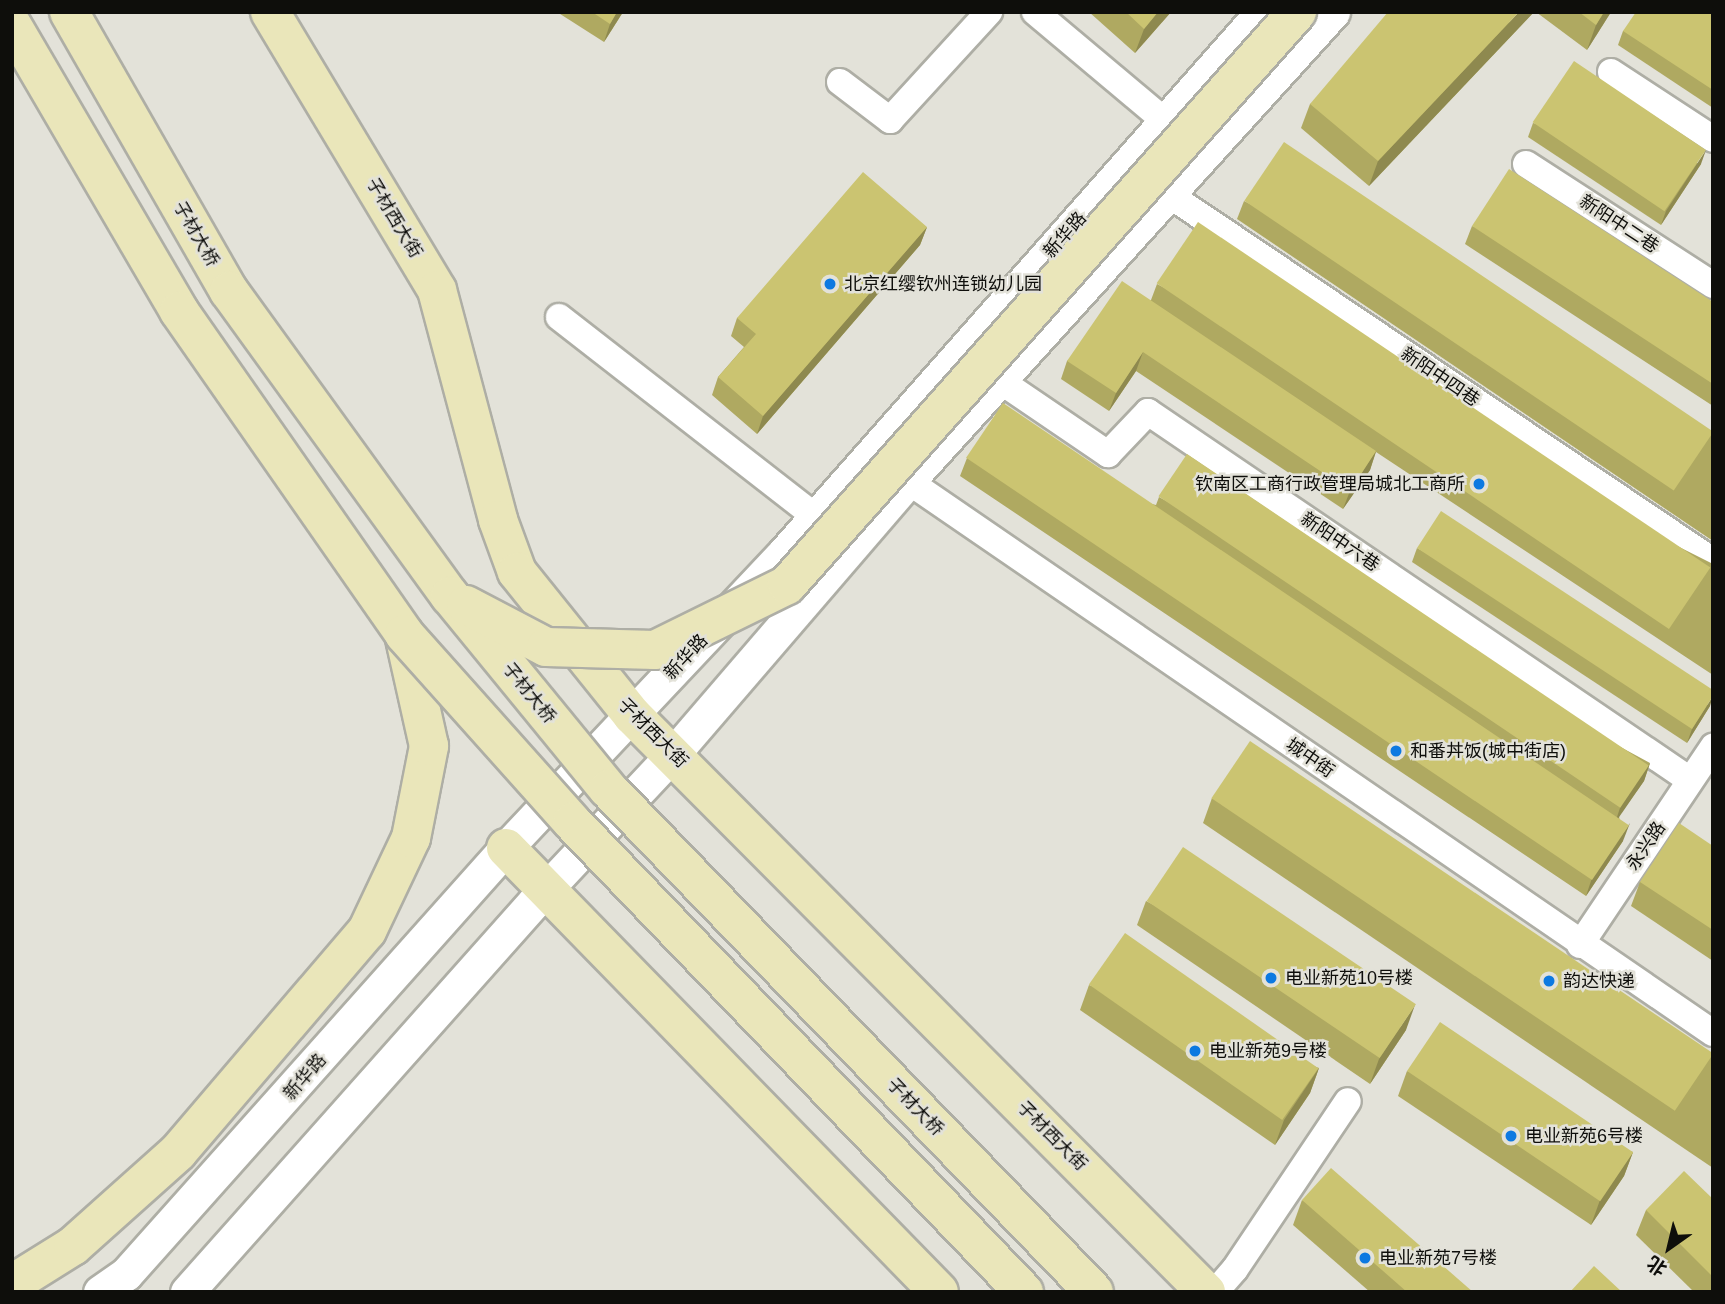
<!DOCTYPE html>
<meta charset="utf-8">
<style>
body{margin:0}
#map{position:relative;width:1725px;height:1304px;overflow:hidden;background:#e3e2d9;font-family:Helvetica,"Noto Sans SC",sans-serif}
div>[style]{position:absolute}
[style*='--x']{left:calc(var(--x)*1px);top:calc(var(--y)*1px);width:calc(var(--w)*1px);rotate:calc(var(--a)*1deg)}
.roads{filter:drop-shadow(2px 0 #aeaea5) drop-shadow(-2px 0 #aeaea5) drop-shadow(0 2px #aeaea5) drop-shadow(0 -2px #aeaea5)}
.minor>*{height:26px;margin:-13px;padding:0 13px;transform-origin:13px;border-radius:13px;background:#fff}
.tertiary>*{height:33px;margin:-16.5px;padding:0 16.5px;transform-origin:16.5px;border-radius:16.5px;background:#fff}
.secondary>*{height:38px;margin:-19px;padding:0 19px;transform-origin:19px;border-radius:19px;background:#eae6ba}
.bridges{filter:drop-shadow(2px 0 #aeaea5) drop-shadow(-2px 0 #aeaea5) drop-shadow(0 2px #aeaea5) drop-shadow(0 -2px #aeaea5)}
.secondary-bridge>*{height:38px;margin:-19px;padding:0 19px;transform-origin:19px;border-radius:19px;background:#eae6ba}
.wall>*{inset:0;background:#afa961}
.shaded-wall>*{inset:0;background:#8e894f}
.building>*{inset:0;background:#cbc471;transform-origin:0 0}
.dots>*{width:19px;height:19px;translate:-50% -50%;box-sizing:border-box;border:4px solid #e3e2d9;border-radius:50%}
span{translate:-50% -50%;white-space:nowrap;text-align:center;line-height:1.15;-webkit-text-stroke:5px #e3e2d9;paint-order:stroke}
.street-label{font-size:18px;color:#0e0e0b}
.poi-label{font-size:18px;color:#0e0e0b}
.left{translate:0 -50%;text-align:left}
.right{translate:-100% -50%;text-align:right}
.frame{position:absolute;inset:0;border:14px solid #0e0e0b;pointer-events:none}
.north{position:absolute;left:1634px;top:1213px;width:70px;height:70px;-webkit-text-stroke:5px #e3e2d9;paint-order:stroke;rotate:214deg;font-size:19px;font-weight:700;line-height:28px;text-align:center;color:#0e0e0b}
.north::after{content:'';display:block;margin:auto;width:24px;height:32px;background:#0e0e0b;clip-path:polygon(50% 0,100% 100%,50% 72%,0 100%)}
</style>
<div id="map">
<div class="roads">
<div class="minor">
<i style="--x:1035;--y:12;--w:170;--a:40"></i>
<i style="--x:1611;--y:72;--w:122;--a:33.3"></i>
<i style="--x:840;--y:82;--w:63;--a:37.2"></i>
<i style="--x:890;--y:120;--w:147;--a:-47.5"></i>
<i style="--x:1526;--y:164;--w:223;--a:32.9"></i>
<i style="--x:1168;--y:194;--w:657;--a:33.96"></i>
<i style="--x:559;--y:317;--w:326;--a:37.9"></i>
<i style="--x:999;--y:380;--w:132;--a:34.2"></i>
<i style="--x:1108;--y:454;--w:58;--a:-46.4"></i>
<i style="--x:1148;--y:412;--w:655;--a:34.18"></i>
<i style="--x:908;--y:481;--w:976;--a:34.44"></i>
<i style="--x:1580;--y:945;--w:239;--a:-56.1"></i>
<i style="--x:1215;--y:1292;--w:30;--a:-49"></i>
<i style="--x:1235;--y:1269;--w:202;--a:-56.1"></i>
</div>
<div class="tertiary">
<i style="--x:100;--y:1292;--w:32;--a:-35"></i>
<i style="--x:126;--y:1274;--w:571;--a:-48.27"></i>
<i style="--x:506;--y:848;--w:407;--a:-46.7"></i>
<i style="--x:785;--y:552;--w:721;--a:-48.54"></i>
<i style="--x:187;--y:1292;--w:522;--a:-48.34"></i>
<i style="--x:534;--y:902;--w:204;--a:-46.8"></i>
<i style="--x:674;--y:753;--w:359;--a:-49.3"></i>
<i style="--x:908;--y:481;--w:633;--a:-47.82"></i>
</div>
<div class="secondary">
<i style="--x:270;--y:12;--w:324;--a:59"></i>
<i style="--x:437;--y:290;--w:238;--a:75.1"></i>
<i style="--x:498;--y:520;--w:55;--a:69.9"></i>
<i style="--x:517;--y:572;--w:184;--a:51.2"></i>
<i style="--x:632;--y:715;--w:814;--a:45.15"></i>
<i style="--x:506;--y:848;--w:620;--a:45.72"></i>
<i style="--x:12;--y:1284;--w:72;--a:-31.9"></i>
<i style="--x:73;--y:1246;--w:141;--a:-41.8"></i>
<i style="--x:178;--y:1152;--w:291;--a:-49.5"></i>
<i style="--x:367;--y:931;--w:103;--a:-64.7"></i>
<i style="--x:411;--y:838;--w:94;--a:-78.9"></i>
<i style="--x:429;--y:746;--w:115;--a:-102.6"></i>
</div>
</div>
<div class="bridges">
<div class="secondary-bridge">
<i style="--x:69;--y:12;--w:322;--a:60.2"></i>
<i style="--x:229;--y:291;--w:377;--a:54.1"></i>
<i style="--x:450;--y:596;--w:249;--a:50.7"></i>
<i style="--x:608;--y:789;--w:699;--a:45.98"></i>
<i style="--x:12;--y:25;--w:331;--a:59.7"></i>
<i style="--x:179;--y:311;--w:394;--a:55.1"></i>
<i style="--x:404;--y:634;--w:252;--a:48.2"></i>
<i style="--x:572;--y:822;--w:652;--a:46.12"></i>
<i style="--x:466;--y:605;--w:90;--a:27.7"></i>
<i style="--x:546;--y:647;--w:109;--a:1.6"></i>
<i style="--x:655;--y:650;--w:147;--a:-26.2"></i>
<i style="--x:787;--y:585;--w:767;--a:-48.33"></i>
</div>
</div>
<div class="wall">
<i style="clip-path:polygon(557px 12px,623px 12px,604px 42px)"></i>
<i style="clip-path:polygon(1089px 12px,1171px 12px,1135px 53px)"></i>
<i style="clip-path:polygon(1534px 12px,1369px 186px,1301px 128px,1310px 104px)"></i>
<i style="clip-path:polygon(1536px 12px,1611px 12px,1587px 50px)"></i>
<i style="clip-path:polygon(1713px 12px,1713px 108px,1618px 45px,1623px 31px)"></i>
<i style="clip-path:polygon(1533px 123px,1701px 164px,1661px 225px,1528px 137px)"></i>
<i style="clip-path:polygon(1244px 201px,1713px 432px,1713px 541px,1237px 219px)"></i>
<i style="clip-path:polygon(1472px 226px,1713px 302px,1713px 406px,1465px 244px)"></i>
<i style="clip-path:polygon(927px 227px,920px 245px,757px 434px,712px 395px,718px 377px,744px 347px,731px 336px,737px 318px)"></i>
<i style="clip-path:polygon(1157px 284px,1713px 564px,1713px 675px,1376px 452px,1370px 470px,1343px 509px,1136px 371px,1109px 411px,1061px 379px,1067px 361px,1151px 300px)"></i>
<i style="clip-path:polygon(967px 458px,1156px 505px,1159px 497px,1650px 763px,1644px 781px,1619px 816px,1623px 841px,1586px 896px,960px 476px)"></i>
<i style="clip-path:polygon(1417px 548px,1710px 706px,1687px 743px,1412px 562px)"></i>
<i style="clip-path:polygon(1212px 798px,1713px 1055px,1713px 1168px,1203px 823px)"></i>
<i style="clip-path:polygon(1713px 846px,1713px 961px,1631px 906px,1640px 882px)"></i>
<i style="clip-path:polygon(1146px 901px,1406px 1030px,1370px 1084px,1137px 925px)"></i>
<i style="clip-path:polygon(1089px 985px,1319px 1068px,1310px 1093px,1275px 1145px,1080px 1010px)"></i>
<i style="clip-path:polygon(1407px 1071px,1633px 1152px,1624px 1176px,1591px 1225px,1398px 1096px)"></i>
<i style="clip-path:polygon(1713px 1199px,1713px 1292px,1694px 1292px,1636px 1235px,1646px 1210px)"></i>
<i style="clip-path:polygon(1302px 1200px,1473px 1292px,1370px 1292px,1293px 1225px)"></i>
</div>
<div class="shaded-wall">
<i style="clip-path:polygon(617px 12px,623px 12px,604px 42px,610px 24px)"></i>
<i style="clip-path:polygon(1158px 12px,1171px 12px,1135px 53px,1144px 29px)"></i>
<i style="clip-path:polygon(1519px 12px,1534px 12px,1369px 186px,1378px 161px)"></i>
<i style="clip-path:polygon(1604px 12px,1611px 12px,1587px 50px,1596px 25px)"></i>
<i style="clip-path:polygon(1706px 150px,1701px 164px,1661px 225px,1666px 211px)"></i>
<i style="clip-path:polygon(927px 227px,920px 245px,757px 434px,763px 416px)"></i>
<i style="clip-path:polygon(1143px 352px,1136px 371px,1109px 411px,1116px 393px)"></i>
<i style="clip-path:polygon(1376px 451px,1370px 470px,1343px 509px,1350px 491px)"></i>
<i style="clip-path:polygon(1713px 696px,1710px 706px,1687px 743px,1692px 729px)"></i>
<i style="clip-path:polygon(1650px 763px,1644px 781px,1615px 823px,1621px 805px)"></i>
<i style="clip-path:polygon(1630px 823px,1623px 841px,1586px 896px,1592px 878px)"></i>
<i style="clip-path:polygon(1415px 1005px,1406px 1030px,1370px 1084px,1379px 1059px)"></i>
<i style="clip-path:polygon(1319px 1068px,1310px 1093px,1275px 1145px,1284px 1120px)"></i>
<i style="clip-path:polygon(1633px 1152px,1624px 1176px,1591px 1225px,1600px 1200px)"></i>
</div>
<div class="building">
<i style="clip-path:polygon(592px 12px,617px 12px,610px 24px)"></i>
<i style="clip-path:polygon(1126px 12px,1158px 12px,1144px 29px)"></i>
<i style="clip-path:polygon(1388px 12px,1519px 12px,1378px 161px,1310px 104px)"></i>
<i style="clip-path:polygon(1579px 12px,1604px 12px,1596px 25px)"></i>
<i style="clip-path:polygon(1636px 12px,1713px 12px,1713px 90px,1623px 31px)"></i>
<i style="left:1574px;top:61px;width:159px;height:74px;rotate:34deg"></i>
<i style="left:1284px;top:142px;width:518px;height:71px;rotate:34deg"></i>
<i style="clip-path:polygon(1509px 169px,1713px 302px,1713px 384px,1472px 226px)"></i>
<i style="clip-path:polygon(863px 172px,927px 227px,763px 416px,718px 377px,756px 334px,737px 318px)"></i>
<i style="left:1198px;top:222px;width:618px;height:74px;rotate:34deg"></i>
<i style="clip-path:polygon(1122px 281px,1376px 451px,1350px 491px,1143px 352px,1116px 393px,1067px 361px)"></i>
<i style="left:1003px;top:403px;width:755px;height:66px;rotate:34deg"></i>
<i style="left:1187px;top:454px;width:557px;height:51px;rotate:34deg"></i>
<i style="clip-path:polygon(1441px 511px,1713px 690px,1713px 696px,1692px 729px,1417px 548px)"></i>
<i style="left:1250px;top:741px;width:559px;height:69px;rotate:34deg"></i>
<i style="clip-path:polygon(1679px 823px,1713px 846px,1713px 930px,1640px 882px)"></i>
<i style="left:1183px;top:847px;width:281px;height:65px;rotate:34deg"></i>
<i style="left:1125px;top:933px;width:236px;height:63px;rotate:35deg"></i>
<i style="left:1440px;top:1022px;width:233px;height:59px;rotate:34deg"></i>
<i style="clip-path:polygon(1331px 1168px,1473px 1292px,1407px 1292px,1302px 1200px)"></i>
<i style="clip-path:polygon(1684px 1171px,1713px 1199px,1713px 1277px,1646px 1210px)"></i>
<i style="clip-path:polygon(1594px 1266px,1622px 1292px,1570px 1292px)"></i>
</div>
<div class="dots">
<i style="left:830px;top:284px;background:#0d79e1"></i>
<i style="left:1479px;top:484px;background:#0d79e1"></i>
<i style="left:1396px;top:751px;background:#0d79e1"></i>
<i style="left:1271px;top:978px;background:#0d79e1"></i>
<i style="left:1549px;top:981px;background:#0d79e1"></i>
<i style="left:1195px;top:1051px;background:#0d79e1"></i>
<i style="left:1511px;top:1136px;background:#0d79e1"></i>
<i style="left:1365px;top:1258px;background:#0d79e1"></i>
</div>
<div class="street-label">
<span style="left:394px;top:218px;rotate:59deg">子材西大街</span>
<span style="left:1619px;top:224px;rotate:33deg">新阳中二巷</span>
<span style="left:196px;top:234px;rotate:60deg">子材大桥</span>
<span style="left:1065px;top:235px;rotate:-49deg">新华路</span>
<span style="left:1440px;top:377px;rotate:34deg">新阳中四巷</span>
<span style="left:1340px;top:542px;rotate:34deg">新阳中六巷</span>
<span style="left:686px;top:657px;rotate:-47deg">新华路</span>
<span style="left:529px;top:693px;rotate:51deg">子材大桥</span>
<span style="left:653px;top:733px;rotate:45deg">子材西大街</span>
<span style="left:1310px;top:758px;rotate:35deg">城中街</span>
<span style="left:1646px;top:846px;rotate:-56deg">永兴路</span>
<span style="left:305px;top:1077px;rotate:-49deg">新华路</span>
<span style="left:915px;top:1107px;rotate:46deg">子材大桥</span>
<span style="left:1052px;top:1136px;rotate:45deg">子材西大街</span>
</div>
<div class="poi-label">
<span class="left" style="left:844px;top:284px">北京红缨钦州连锁幼儿园</span>
<span class="right" style="left:1465px;top:484px">钦南区工商行政管理局城北工商所</span>
<span class="left" style="left:1410px;top:751px">和番丼饭(城中街店)</span>
<span class="left" style="left:1285px;top:978px">电业新苑10号楼</span>
<span class="left" style="left:1563px;top:981px">韵达快递</span>
<span class="left" style="left:1209px;top:1051px">电业新苑9号楼</span>
<span class="left" style="left:1525px;top:1136px">电业新苑6号楼</span>
<span class="left" style="left:1379px;top:1258px">电业新苑7号楼</span>
</div>
<div class="frame"></div>
<div class="north">北</div>
</div>
